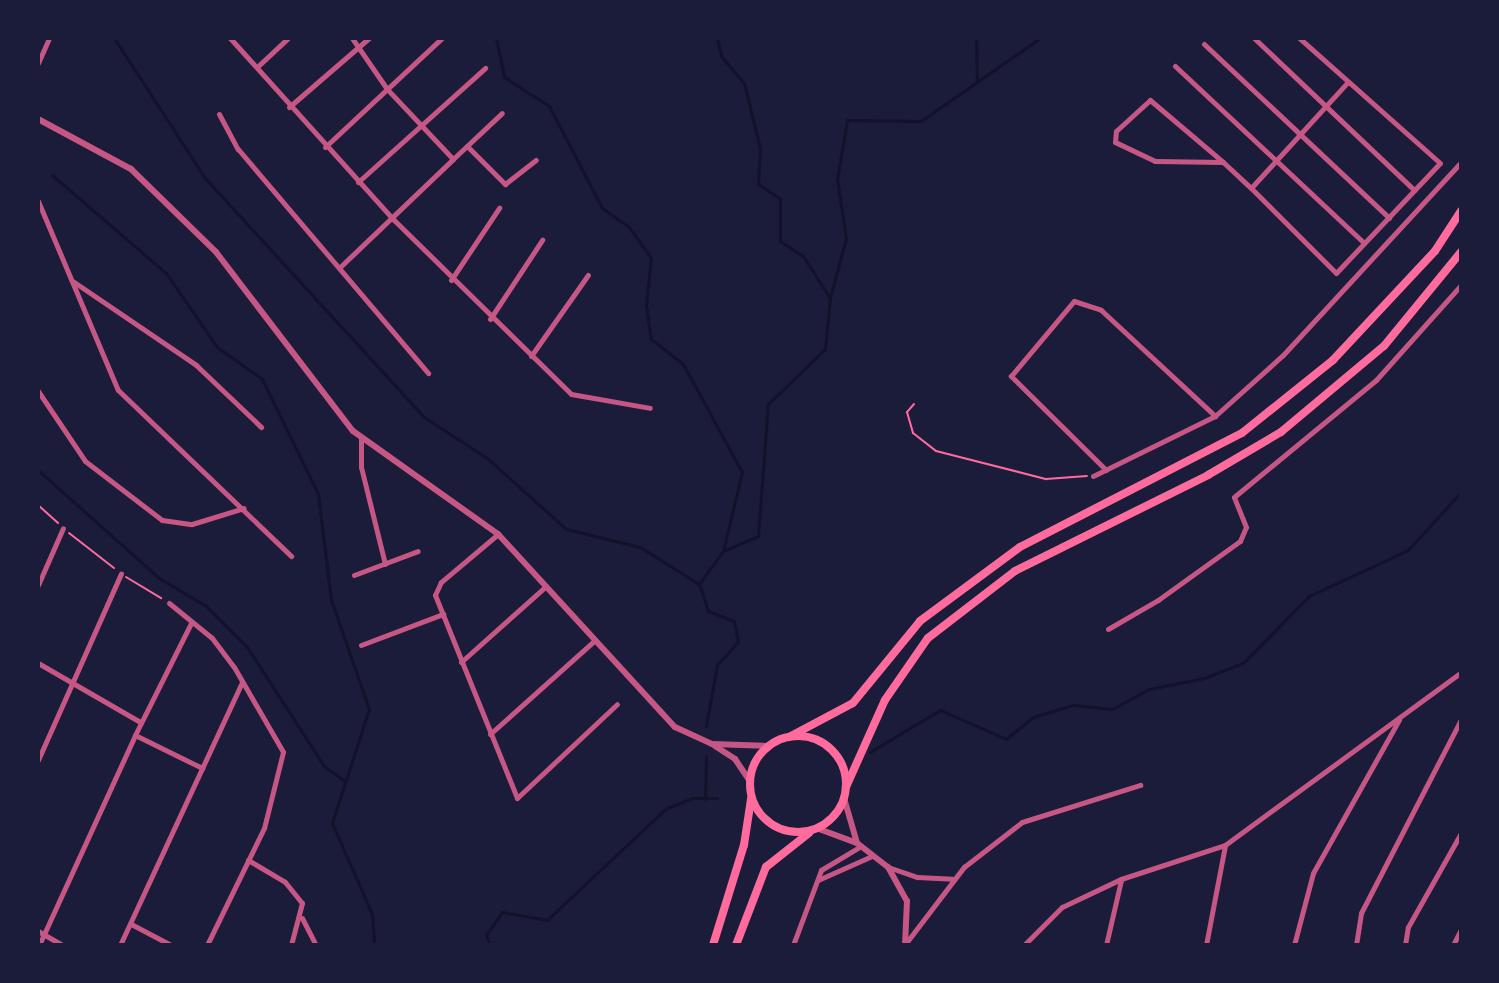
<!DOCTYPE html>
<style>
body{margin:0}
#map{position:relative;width:1499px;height:983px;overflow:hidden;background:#1b1b3a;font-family:"Fira Sans Condensed",sans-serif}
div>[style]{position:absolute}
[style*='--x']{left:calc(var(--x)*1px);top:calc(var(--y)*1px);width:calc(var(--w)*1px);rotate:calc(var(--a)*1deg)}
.stream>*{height:3px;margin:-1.5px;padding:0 1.5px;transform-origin:1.5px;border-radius:1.5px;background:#12122b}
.path>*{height:2px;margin:-1px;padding:0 1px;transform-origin:1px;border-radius:1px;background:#ff6b9d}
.minor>*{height:5px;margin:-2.5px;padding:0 2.5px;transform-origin:2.5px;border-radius:2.5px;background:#c65784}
.tertiary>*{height:6px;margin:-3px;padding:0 3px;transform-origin:3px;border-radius:3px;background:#c65784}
.trunk>*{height:8px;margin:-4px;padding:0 4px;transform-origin:4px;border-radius:4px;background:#ff6b9d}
.trunk>.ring{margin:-4px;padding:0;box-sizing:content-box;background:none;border:8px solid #ff6b9d;border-radius:50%}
span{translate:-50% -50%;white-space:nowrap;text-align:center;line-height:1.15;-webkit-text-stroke:8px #1b1b3a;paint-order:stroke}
.frame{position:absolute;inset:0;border:40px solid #1b1b3a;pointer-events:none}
</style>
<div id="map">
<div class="stream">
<i style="--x:114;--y:38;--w:167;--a:57"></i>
<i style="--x:205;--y:178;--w:324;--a:47.5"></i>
<i style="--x:424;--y:417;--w:75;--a:33.1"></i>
<i style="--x:487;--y:458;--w:106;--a:41.9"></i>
<i style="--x:566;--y:529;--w:76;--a:13.7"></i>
<i style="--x:640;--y:547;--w:70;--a:32.1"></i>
<i style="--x:496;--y:38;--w:40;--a:78"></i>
<i style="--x:504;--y:77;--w:54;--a:32.8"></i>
<i style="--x:549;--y:106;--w:115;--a:62.5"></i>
<i style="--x:602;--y:208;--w:32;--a:35"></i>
<i style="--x:628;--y:226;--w:39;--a:54"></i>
<i style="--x:651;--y:258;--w:47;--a:96.1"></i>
<i style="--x:646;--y:305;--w:34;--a:82"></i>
<i style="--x:651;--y:339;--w:41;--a:38"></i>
<i style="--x:683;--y:364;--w:123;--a:61.4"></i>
<i style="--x:742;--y:472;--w:81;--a:103.5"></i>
<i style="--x:717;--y:38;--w:18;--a:77"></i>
<i style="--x:721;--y:56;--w:35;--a:50"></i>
<i style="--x:744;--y:83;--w:67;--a:76.2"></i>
<i style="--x:760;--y:148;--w:36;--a:93"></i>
<i style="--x:758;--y:184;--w:27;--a:34"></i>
<i style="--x:780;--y:199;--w:42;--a:90"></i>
<i style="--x:780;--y:241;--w:27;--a:33"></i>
<i style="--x:803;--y:256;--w:50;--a:57.3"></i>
<i style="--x:976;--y:38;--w:44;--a:88.7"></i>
<i style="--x:52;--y:175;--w:150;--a:40.7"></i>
<i style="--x:166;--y:273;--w:90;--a:55.4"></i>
<i style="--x:217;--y:347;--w:55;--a:35.4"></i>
<i style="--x:262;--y:379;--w:128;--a:64"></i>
<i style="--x:318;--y:494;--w:107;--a:83"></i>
<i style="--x:331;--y:600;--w:115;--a:70.8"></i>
<i style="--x:369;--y:709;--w:120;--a:108"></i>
<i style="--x:332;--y:823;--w:99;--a:66.3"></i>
<i style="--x:372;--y:914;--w:31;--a:86"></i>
<i style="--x:38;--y:470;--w:162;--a:41.8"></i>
<i style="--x:159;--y:578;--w:55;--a:30.8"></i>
<i style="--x:206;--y:606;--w:58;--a:45"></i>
<i style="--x:247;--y:647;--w:142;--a:57.1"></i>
<i style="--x:324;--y:766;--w:24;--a:36"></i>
<i style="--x:706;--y:726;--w:62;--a:-79.8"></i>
<i style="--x:717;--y:665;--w:31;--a:-48"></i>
<i style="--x:738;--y:642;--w:21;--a:-101"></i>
<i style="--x:734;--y:621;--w:28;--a:-159"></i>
<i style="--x:708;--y:611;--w:28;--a:-108"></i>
<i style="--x:699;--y:584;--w:41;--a:-54"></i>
<i style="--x:723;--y:551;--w:38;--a:-23"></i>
<i style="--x:758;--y:536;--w:132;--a:-85.7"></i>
<i style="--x:768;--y:404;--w:79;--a:-44"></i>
<i style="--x:825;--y:349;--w:51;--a:-84.4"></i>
<i style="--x:830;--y:298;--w:62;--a:-75.1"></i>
<i style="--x:846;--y:238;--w:60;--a:-98.7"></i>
<i style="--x:837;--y:179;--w:60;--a:-80.4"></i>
<i style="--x:847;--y:120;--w:74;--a:0.8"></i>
<i style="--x:921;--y:121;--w:145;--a:-34.9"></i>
<i style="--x:870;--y:752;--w:82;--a:-31"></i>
<i style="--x:940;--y:710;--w:72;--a:23.7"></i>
<i style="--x:1006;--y:739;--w:35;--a:-39"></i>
<i style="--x:1033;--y:717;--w:42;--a:-16.7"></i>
<i style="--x:1073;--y:705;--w:39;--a:6"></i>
<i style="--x:1112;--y:709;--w:42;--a:-28.4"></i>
<i style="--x:1149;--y:689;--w:56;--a:-11.3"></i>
<i style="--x:1204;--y:678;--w:42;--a:-21"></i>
<i style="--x:1243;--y:663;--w:94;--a:-45.4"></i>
<i style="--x:1309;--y:596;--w:109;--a:-24.9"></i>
<i style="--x:1408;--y:550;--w:79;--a:-47.6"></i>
<i style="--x:705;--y:799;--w:43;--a:-88.7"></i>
<i style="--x:490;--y:945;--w:11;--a:-112"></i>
<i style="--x:486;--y:935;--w:28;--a:-55"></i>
<i style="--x:502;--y:912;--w:46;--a:10.1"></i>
<i style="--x:547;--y:920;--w:162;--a:-43.2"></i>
<i style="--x:665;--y:809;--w:29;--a:-22"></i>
<i style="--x:692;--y:798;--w:25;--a:0"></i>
</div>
<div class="path">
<i style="--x:914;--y:404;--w:11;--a:131"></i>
<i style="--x:907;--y:412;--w:22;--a:74"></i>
<i style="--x:913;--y:433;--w:29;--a:38"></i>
<i style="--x:936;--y:451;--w:114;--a:14.3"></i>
<i style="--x:1046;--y:479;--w:41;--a:-4.2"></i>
<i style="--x:38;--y:505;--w:27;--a:42"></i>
<i style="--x:69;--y:533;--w:57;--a:37.9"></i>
<i style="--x:126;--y:577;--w:41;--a:31"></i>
</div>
<div class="minor">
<i style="--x:230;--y:38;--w:245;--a:48"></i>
<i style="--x:394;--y:220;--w:248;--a:44.5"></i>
<i style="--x:571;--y:394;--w:80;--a:10"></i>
<i style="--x:1254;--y:38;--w:221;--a:43.5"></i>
<i style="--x:1204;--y:44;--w:254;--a:43.2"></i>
<i style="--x:38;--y:63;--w:27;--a:-66"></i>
<i style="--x:1175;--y:66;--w:259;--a:43.1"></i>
<i style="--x:257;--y:67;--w:42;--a:-43.1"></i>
<i style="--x:289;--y:107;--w:106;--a:-40.8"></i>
<i style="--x:219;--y:114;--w:40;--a:62"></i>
<i style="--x:238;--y:149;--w:294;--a:49.7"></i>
<i style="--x:467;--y:146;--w:54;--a:45"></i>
<i style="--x:505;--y:184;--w:39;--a:-38"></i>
<i style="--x:325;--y:147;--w:160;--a:-43"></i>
<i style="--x:453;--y:159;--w:67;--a:-43.2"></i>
<i style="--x:1223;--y:162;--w:68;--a:-179.2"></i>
<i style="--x:1155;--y:161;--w:44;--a:-154.6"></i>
<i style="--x:1115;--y:142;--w:11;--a:-85"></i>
<i style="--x:1116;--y:131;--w:46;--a:-42.4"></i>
<i style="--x:1150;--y:100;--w:96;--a:40.3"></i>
<i style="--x:1223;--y:162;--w:38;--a:43"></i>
<i style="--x:1251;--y:188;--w:120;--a:45"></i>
<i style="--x:1336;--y:273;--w:151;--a:-46.6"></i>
<i style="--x:1440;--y:163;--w:188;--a:-138.4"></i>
<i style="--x:358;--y:182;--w:171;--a:-41.9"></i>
<i style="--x:1251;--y:188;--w:142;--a:-47.6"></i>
<i style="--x:38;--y:201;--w:205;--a:67.1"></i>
<i style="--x:118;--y:390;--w:240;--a:43.8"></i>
<i style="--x:339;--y:268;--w:158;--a:-43.7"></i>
<i style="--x:453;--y:159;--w:96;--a:-133.3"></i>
<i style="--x:387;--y:89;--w:62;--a:-124.5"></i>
<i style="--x:451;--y:280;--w:87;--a:-56.3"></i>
<i style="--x:74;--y:282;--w:148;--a:34.2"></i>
<i style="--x:196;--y:365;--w:90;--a:43.6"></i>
<i style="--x:490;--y:319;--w:95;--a:-56.6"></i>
<i style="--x:531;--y:356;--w:99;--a:-54.9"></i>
<i style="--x:38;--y:391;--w:84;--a:56.1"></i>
<i style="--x:85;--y:461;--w:97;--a:37.5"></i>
<i style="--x:162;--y:520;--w:30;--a:8"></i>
<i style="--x:192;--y:524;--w:54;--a:-17.1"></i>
<i style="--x:361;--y:439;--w:28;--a:90"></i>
<i style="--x:361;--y:467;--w:100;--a:76.1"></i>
<i style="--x:1106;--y:470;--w:134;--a:-135.3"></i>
<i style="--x:1011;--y:376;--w:98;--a:-50"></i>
<i style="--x:1074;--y:301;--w:28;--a:18"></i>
<i style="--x:1101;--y:310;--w:156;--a:42.9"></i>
<i style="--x:1093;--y:476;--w:136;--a:-26.2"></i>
<i style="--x:1215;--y:416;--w:91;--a:-41.9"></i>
<i style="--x:1283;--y:355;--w:263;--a:-47.3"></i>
<i style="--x:498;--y:534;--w:75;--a:139.9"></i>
<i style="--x:441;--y:582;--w:14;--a:115"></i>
<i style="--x:435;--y:595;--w:219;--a:68"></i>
<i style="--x:517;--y:798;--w:137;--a:-43.2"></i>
<i style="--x:354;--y:575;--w:68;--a:-20.6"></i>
<i style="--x:38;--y:585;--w:62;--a:-66.3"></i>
<i style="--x:169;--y:603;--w:55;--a:39.1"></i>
<i style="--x:212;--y:638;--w:36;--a:53"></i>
<i style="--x:234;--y:667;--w:98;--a:60"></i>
<i style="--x:283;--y:752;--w:78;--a:104"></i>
<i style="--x:264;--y:828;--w:130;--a:116"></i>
<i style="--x:1108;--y:629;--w:58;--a:-30.1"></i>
<i style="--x:1158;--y:600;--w:101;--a:-35.7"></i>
<i style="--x:1240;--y:541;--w:15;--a:-67"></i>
<i style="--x:1246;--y:527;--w:32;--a:-112"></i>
<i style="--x:1234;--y:497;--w:184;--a:-39.5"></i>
<i style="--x:1376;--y:380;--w:127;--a:-48.2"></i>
<i style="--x:361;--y:645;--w:88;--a:-20.7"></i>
<i style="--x:461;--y:662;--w:114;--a:-41.8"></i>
<i style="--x:38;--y:663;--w:118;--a:30"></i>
<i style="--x:490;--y:734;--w:140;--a:-41.8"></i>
<i style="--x:135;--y:735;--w:125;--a:-63.4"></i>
<i style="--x:38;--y:760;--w:204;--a:-66"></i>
<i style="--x:248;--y:860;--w:43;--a:30.7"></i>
<i style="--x:285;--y:882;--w:27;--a:51"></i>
<i style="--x:302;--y:903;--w:43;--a:104.7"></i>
<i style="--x:888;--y:867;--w:31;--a:19"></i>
<i style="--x:917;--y:877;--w:35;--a:3"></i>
<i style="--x:818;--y:880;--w:59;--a:-24"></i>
<i style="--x:302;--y:918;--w:30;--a:63"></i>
<i style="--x:131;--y:924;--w:45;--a:27.7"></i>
<i style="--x:38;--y:931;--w:28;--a:30"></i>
<i style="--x:906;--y:943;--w:96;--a:-52.7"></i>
<i style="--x:964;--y:867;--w:73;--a:-37.8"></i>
<i style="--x:1022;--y:822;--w:124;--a:-17.4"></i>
<i style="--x:39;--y:945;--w:231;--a:-65.4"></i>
<i style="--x:135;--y:735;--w:75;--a:26.2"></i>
<i style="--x:120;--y:945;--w:290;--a:-65.1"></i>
<i style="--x:793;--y:945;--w:80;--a:-69.5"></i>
<i style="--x:821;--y:870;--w:47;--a:-31"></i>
<i style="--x:1024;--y:945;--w:54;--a:-45"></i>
<i style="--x:1062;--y:907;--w:65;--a:-25.4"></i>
<i style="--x:1121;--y:879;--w:109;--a:-18.1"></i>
<i style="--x:1225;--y:845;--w:293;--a:-36.2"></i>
<i style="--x:1106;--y:945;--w:67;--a:-77"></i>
<i style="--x:1206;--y:945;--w:102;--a:-79.2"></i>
<i style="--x:1294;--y:945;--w:74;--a:-75.2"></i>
<i style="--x:1313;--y:873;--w:176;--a:-60.7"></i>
<i style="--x:1356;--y:945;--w:32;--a:-81"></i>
<i style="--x:1361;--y:913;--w:218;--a:-62.7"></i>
<i style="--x:1405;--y:945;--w:18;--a:-81"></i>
<i style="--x:1408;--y:927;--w:108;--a:-60.6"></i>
<i style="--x:1453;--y:945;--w:18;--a:-63"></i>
</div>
<div class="tertiary">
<i style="--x:38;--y:119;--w:106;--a:28.3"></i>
<i style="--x:131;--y:169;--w:119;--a:44.3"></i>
<i style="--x:216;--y:252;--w:225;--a:52.6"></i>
<i style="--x:353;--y:431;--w:178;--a:35.4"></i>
<i style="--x:498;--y:534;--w:262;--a:47.5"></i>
<i style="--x:675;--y:727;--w:41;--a:24.7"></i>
<i style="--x:712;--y:744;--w:56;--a:2"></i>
<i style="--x:715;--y:746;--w:24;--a:33"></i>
<i style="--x:735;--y:759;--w:25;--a:56"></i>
<i style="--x:844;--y:798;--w:47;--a:73.9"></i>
<i style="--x:819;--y:829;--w:40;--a:20.2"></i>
<i style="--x:857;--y:843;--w:39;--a:38"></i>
<i style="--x:888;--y:867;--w:39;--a:61"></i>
<i style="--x:907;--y:901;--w:44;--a:92.6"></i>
</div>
<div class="trunk">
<i class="ring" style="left:750px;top:736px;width:88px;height:88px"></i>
<i style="--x:789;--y:737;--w:72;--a:-28"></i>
<i style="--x:853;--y:703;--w:106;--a:-50.7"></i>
<i style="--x:920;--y:621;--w:124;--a:-36.5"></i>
<i style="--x:1020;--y:547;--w:250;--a:-27.2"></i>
<i style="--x:1242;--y:433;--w:117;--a:-38.7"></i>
<i style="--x:1333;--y:360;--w:149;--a:-46.9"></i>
<i style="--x:1435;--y:251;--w:48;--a:-57"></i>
<i style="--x:846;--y:787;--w:95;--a:-65.9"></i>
<i style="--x:885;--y:700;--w:75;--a:-55.3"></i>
<i style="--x:928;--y:638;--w:110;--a:-37.6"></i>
<i style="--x:1015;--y:571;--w:216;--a:-26.4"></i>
<i style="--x:1208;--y:475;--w:85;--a:-30.5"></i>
<i style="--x:1281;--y:432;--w:134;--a:-39.9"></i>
<i style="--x:1384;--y:346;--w:122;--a:-50.7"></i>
<i style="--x:713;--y:945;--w:105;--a:-72.8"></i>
<i style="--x:744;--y:845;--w:47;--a:-81.3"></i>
<i style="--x:736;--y:945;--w:84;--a:-69"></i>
<i style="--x:766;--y:867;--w:55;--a:-38.3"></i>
</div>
<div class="frame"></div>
</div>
